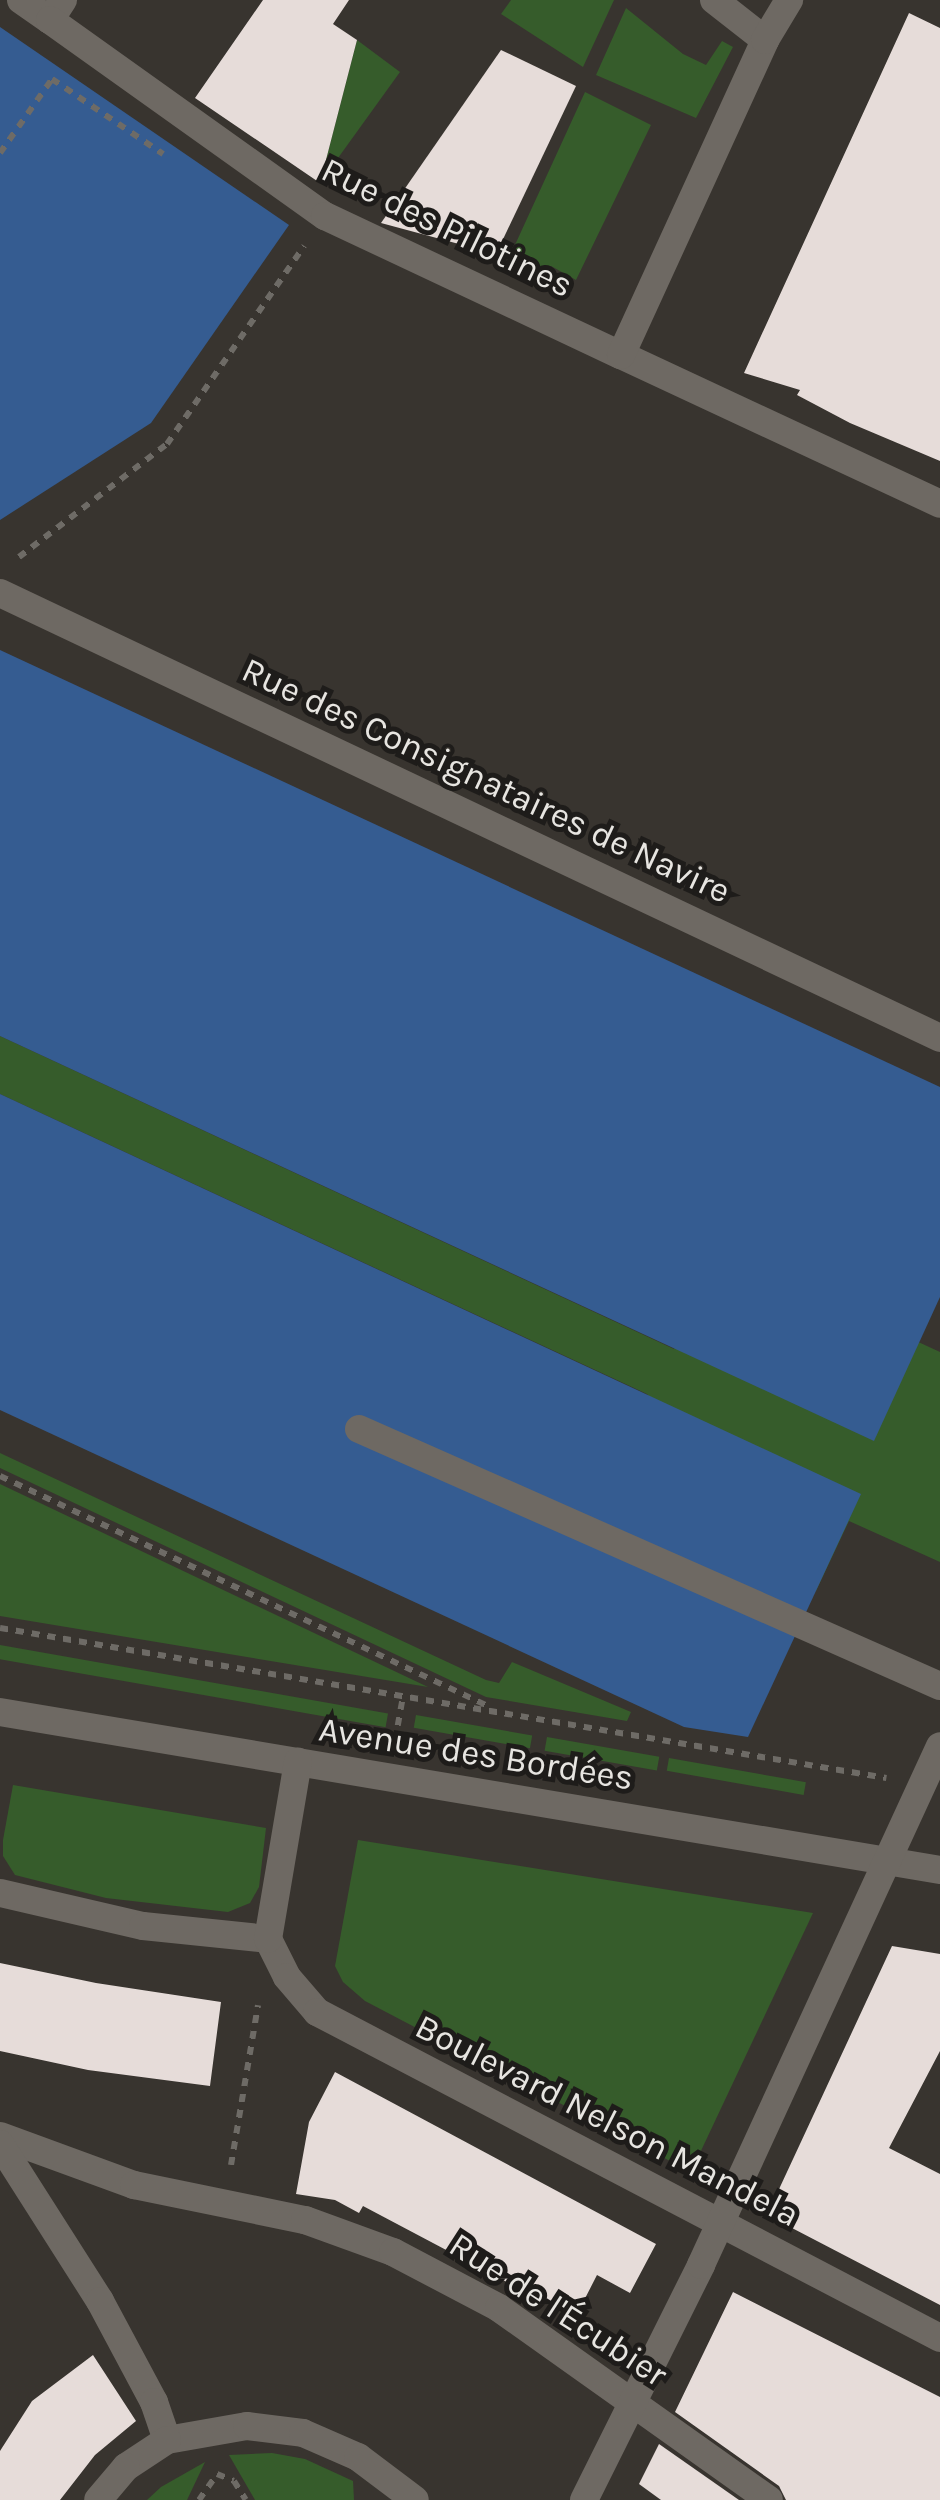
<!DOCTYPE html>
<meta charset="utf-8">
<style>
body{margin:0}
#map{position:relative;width:940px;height:2500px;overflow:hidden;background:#38342f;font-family:Karla,sans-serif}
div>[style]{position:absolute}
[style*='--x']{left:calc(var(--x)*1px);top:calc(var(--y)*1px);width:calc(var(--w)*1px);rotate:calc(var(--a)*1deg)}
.green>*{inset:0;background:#365c2b;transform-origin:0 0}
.water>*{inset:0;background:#355c91}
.building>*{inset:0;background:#e6dcd9}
.path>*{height:6px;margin-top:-3px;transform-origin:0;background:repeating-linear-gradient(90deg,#6e6b66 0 8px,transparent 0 16px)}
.service>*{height:28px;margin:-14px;padding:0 14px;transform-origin:14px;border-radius:14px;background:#6e6963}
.pedestrian>*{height:28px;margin:-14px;padding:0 14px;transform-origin:14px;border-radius:14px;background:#6e6963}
.minor>*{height:28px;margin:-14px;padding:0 14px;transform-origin:14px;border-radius:14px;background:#6e6963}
span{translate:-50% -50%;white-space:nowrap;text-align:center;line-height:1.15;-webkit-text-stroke:10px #1e1c1a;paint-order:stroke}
.street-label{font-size:35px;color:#e7e5e1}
</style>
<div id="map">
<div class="green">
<i style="clip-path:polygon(511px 0,614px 0,583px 67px,501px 14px)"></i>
<i style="clip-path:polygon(626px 8px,683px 54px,706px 65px,722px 41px,733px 47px,696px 118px,596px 75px)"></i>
<i style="clip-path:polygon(357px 40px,400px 72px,320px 183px)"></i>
<i style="clip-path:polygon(585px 92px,651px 125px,576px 280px,551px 266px,545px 277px,509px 258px)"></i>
<i style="clip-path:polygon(0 1036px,674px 1349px,721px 1251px,940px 1352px,940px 1562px,849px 1521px,816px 1591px,647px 1394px,0 1094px)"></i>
<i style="clip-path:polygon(0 1453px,486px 1680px,499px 1683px,512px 1662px,631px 1712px,627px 1721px,486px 1697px,0 1468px)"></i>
<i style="clip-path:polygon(0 1484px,428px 1687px,0 1616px)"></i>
<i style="left:0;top:1645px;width:394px;height:14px;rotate:10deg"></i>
<i style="left:416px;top:1715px;width:118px;height:13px;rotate:10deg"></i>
<i style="left:547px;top:1737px;width:114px;height:14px;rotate:10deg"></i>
<i style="left:669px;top:1758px;width:139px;height:13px;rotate:10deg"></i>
<i style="clip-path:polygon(13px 1785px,266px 1828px,259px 1887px,250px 1903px,228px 1912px,106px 1898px,15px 1875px,3px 1856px,3px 1840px)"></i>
<i style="clip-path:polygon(358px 1840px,813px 1913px,691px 2172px,365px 2001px,343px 1982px,335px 1966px)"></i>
<i style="clip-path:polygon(272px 2453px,305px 2459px,353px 2481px,354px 2500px,255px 2500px,229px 2455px)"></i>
<i style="clip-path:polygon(205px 2462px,187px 2500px,147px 2500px,161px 2487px)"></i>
</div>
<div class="water">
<i style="clip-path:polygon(0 27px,289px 225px,151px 423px,0 520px)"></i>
<i style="clip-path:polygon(0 650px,940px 1087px,940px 1297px,874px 1441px,0 1036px)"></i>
<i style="clip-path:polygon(0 1094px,861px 1494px,748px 1737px,684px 1727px,0 1410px)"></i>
</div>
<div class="building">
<i style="clip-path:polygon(263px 0,349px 0,333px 24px,357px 40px,320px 183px,195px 98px)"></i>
<i style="clip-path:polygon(909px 13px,940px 28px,940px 461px,850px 423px,797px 395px,800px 390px,744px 373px)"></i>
<i style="clip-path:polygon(501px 50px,576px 86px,496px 254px,381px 223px)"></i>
<i style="clip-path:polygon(892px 1946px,940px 1954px,940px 2051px,889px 2148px,940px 2174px,940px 2305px,767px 2215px)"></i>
<i style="clip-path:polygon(0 1963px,96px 1983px,221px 2002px,210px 2086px,88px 2070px,0 2051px)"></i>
<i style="clip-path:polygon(335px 2072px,656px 2244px,630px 2293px,597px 2275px,575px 2318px,363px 2206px,359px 2213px,335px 2200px,296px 2194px,309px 2122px)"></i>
<i style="clip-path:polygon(733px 2292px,940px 2397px,940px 2500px,786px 2500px,779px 2486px,675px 2412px)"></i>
<i style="clip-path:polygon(93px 2355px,136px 2421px,95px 2455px,60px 2500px,0 2500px,0 2451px,32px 2401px)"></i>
<i style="clip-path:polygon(659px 2444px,739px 2500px,661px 2500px,639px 2484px)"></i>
</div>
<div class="path">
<i style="--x:0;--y:153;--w:90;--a:-54.9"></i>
<i style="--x:52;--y:79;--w:134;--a:34"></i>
<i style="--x:19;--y:557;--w:186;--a:-37.4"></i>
<i style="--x:167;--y:444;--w:241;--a:-55.3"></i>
<i style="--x:0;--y:1476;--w:542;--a:25.24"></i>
<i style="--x:0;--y:1628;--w:899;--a:9.61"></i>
<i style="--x:395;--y:1741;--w:46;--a:-79.9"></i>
<i style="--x:231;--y:2165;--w:162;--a:-80.4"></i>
<i style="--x:199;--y:2500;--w:32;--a:-55"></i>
<i style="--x:217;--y:2474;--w:18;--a:22"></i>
<i style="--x:234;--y:2481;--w:22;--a:58"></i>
</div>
<div class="service">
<i style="--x:21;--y:0;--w:35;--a:35"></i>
<i style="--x:714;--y:0;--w:65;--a:38.1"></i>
<i style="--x:359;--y:1429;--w:635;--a:23.86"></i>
</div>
<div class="pedestrian">
<i style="--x:621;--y:355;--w:352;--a:25"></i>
<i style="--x:0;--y:593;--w:1040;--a:25.33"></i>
<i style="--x:167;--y:2440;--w:81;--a:-9.9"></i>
<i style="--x:247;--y:2426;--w:56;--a:7.1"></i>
<i style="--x:303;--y:2433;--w:60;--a:23.6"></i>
<i style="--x:358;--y:2457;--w:71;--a:37"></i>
</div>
<div class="minor">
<i style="--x:63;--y:0;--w:24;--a:123"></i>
<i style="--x:50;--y:20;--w:338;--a:35.5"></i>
<i style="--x:325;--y:216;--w:327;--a:25.2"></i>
<i style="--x:621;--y:355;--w:346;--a:-65.4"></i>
<i style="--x:765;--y:40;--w:47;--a:-59"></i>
<i style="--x:0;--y:1712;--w:953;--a:9.54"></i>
<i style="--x:0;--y:1893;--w:147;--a:13"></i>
<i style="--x:143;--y:1926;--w:126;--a:5.9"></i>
<i style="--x:268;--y:1939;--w:42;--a:63.4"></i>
<i style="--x:287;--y:1977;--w:46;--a:49.4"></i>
<i style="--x:317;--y:2012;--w:703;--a:27.62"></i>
<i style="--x:268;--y:1939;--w:180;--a:-80.4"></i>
<i style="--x:0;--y:2136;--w:143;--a:20.1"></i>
<i style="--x:134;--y:2185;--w:175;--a:11.6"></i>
<i style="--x:305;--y:2220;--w:94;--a:20"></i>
<i style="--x:393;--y:2252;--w:120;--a:27.8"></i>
<i style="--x:499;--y:2308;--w:331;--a:35.4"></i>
<i style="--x:0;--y:2144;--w:186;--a:57.5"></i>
<i style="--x:100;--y:2301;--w:115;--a:61.9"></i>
<i style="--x:154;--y:2402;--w:40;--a:71.1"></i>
<i style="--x:167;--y:2440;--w:49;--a:146.6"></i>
<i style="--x:126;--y:2467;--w:43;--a:130.3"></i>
<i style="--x:584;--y:2500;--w:263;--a:-63.5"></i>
<i style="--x:701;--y:2265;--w:571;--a:-65.27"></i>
</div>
<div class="street-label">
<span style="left:447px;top:228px;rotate:26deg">Rue des Pilotines</span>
<span style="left:486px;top:781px;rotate:25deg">Rue des Consignataires de Navire</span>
<span style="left:476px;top:1754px;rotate:9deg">Avenue des Bordées</span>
<span style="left:607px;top:2121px;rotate:27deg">Boulevard Nelson Mandela</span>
<span style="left:558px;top:2310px;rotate:33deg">Rue de l'Écubier</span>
</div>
</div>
